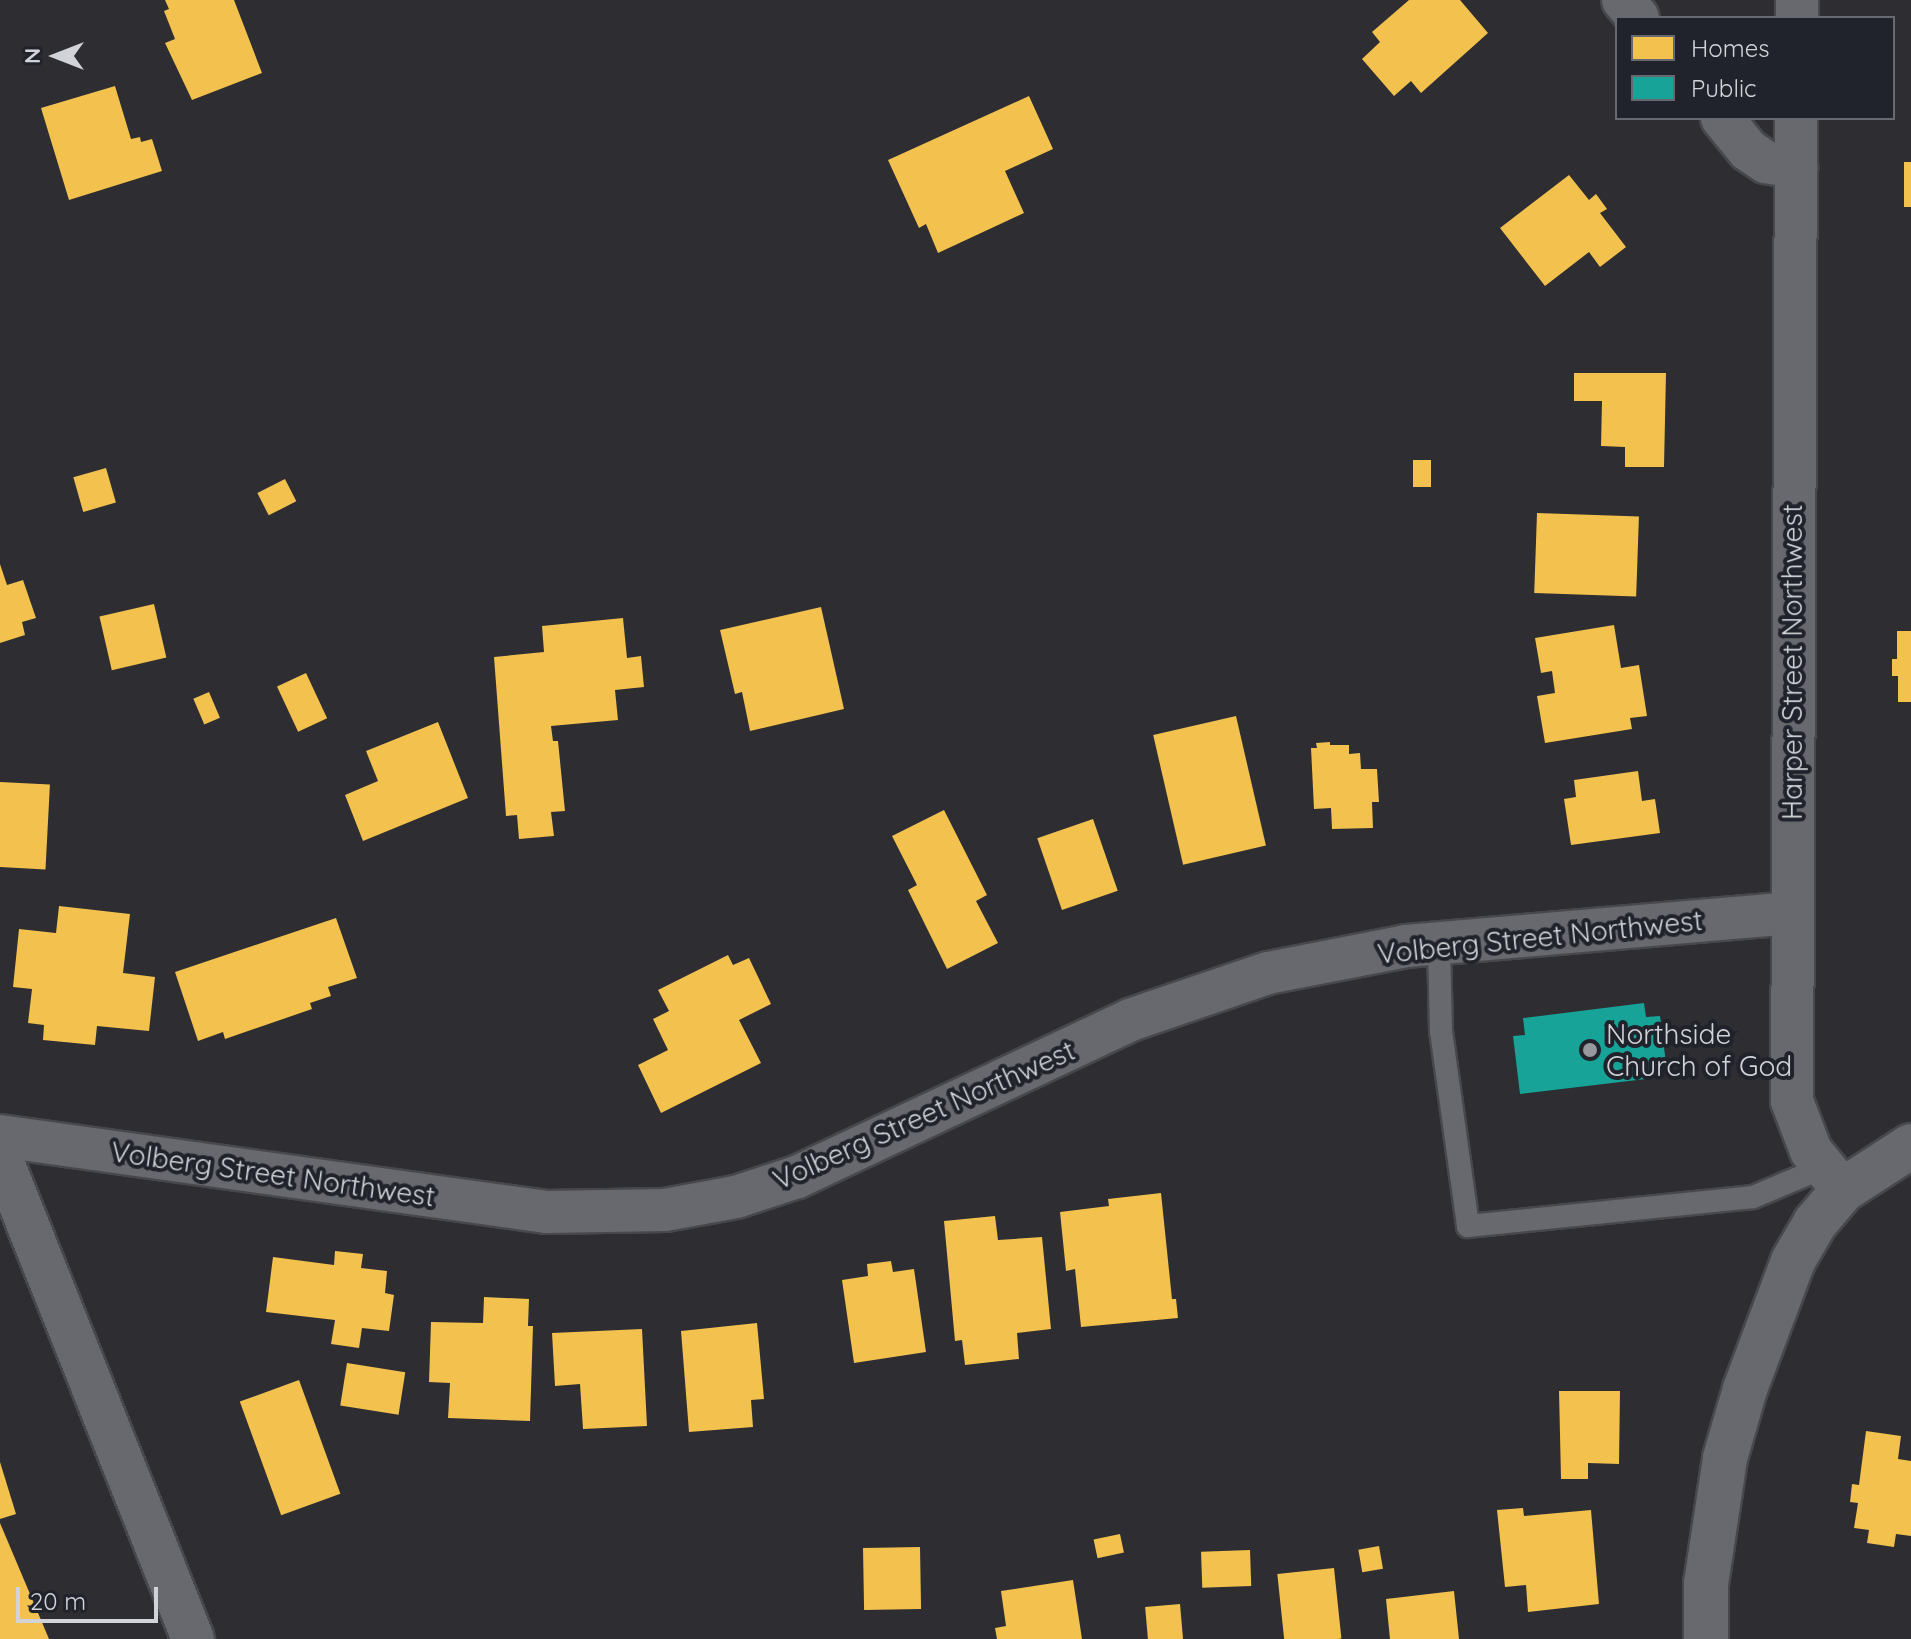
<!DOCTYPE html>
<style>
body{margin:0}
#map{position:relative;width:1911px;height:1639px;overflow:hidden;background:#2d2d32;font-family:Quicksand,sans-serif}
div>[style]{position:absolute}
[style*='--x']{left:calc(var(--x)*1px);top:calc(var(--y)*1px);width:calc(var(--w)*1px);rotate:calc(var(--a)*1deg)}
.homes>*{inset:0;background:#f2c14e;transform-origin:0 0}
.public>*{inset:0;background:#17a398}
.roads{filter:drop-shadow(2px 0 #47484d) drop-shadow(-2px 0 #47484d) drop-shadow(0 2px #47484d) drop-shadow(0 -2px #47484d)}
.service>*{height:22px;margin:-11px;padding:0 11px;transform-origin:11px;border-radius:11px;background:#68696e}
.minor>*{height:42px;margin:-21px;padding:0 21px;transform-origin:21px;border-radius:21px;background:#68696e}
.tertiary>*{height:44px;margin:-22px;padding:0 22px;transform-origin:22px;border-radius:22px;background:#68696e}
.dots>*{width:22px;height:22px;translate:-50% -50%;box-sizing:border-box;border:4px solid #20232b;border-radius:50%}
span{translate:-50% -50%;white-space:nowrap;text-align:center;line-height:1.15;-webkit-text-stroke:8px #20232b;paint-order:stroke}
.street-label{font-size:28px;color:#d2d3d9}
.poi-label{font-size:28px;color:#d2d3d9}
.left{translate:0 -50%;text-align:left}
.legend{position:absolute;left:1615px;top:16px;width:280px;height:104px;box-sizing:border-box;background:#20232b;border:2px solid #676971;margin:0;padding:10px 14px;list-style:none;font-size:24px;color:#d2d3d9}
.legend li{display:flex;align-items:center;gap:16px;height:40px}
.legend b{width:40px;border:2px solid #676971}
.north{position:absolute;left:16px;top:16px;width:80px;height:80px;-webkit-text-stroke:6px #20232b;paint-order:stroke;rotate:270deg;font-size:22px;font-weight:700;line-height:32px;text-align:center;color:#d2d3d9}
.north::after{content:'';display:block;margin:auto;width:28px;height:36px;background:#d2d3d9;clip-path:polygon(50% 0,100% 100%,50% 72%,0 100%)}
.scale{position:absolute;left:16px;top:1587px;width:142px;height:36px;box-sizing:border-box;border:4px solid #d2d3d9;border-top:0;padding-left:10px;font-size:24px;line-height:28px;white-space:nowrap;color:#d2d3d9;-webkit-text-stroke:6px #20232b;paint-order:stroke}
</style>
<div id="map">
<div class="homes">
<i style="clip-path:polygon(165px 0,234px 0,262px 73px,192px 100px,165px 43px,175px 39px,164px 11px,169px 9px)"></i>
<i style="clip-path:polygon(1409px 0,1460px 0,1488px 33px,1421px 93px,1411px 81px,1394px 96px,1362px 59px,1380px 42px,1372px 32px)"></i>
<i style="clip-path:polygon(115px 86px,131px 139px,140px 137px,141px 142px,152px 139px,162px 171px,69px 200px,41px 108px)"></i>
<i style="clip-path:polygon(1029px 96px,1053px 149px,1005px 171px,1024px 213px,938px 253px,926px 224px,919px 228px,888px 160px)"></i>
<i style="left:1904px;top:162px;width:7px;height:45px"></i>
<i style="clip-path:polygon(1569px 175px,1589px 200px,1596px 194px,1607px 209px,1600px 213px,1626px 247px,1600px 267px,1589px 252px,1545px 286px,1500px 228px)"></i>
<i style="clip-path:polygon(1574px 373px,1666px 373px,1664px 467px,1625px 467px,1625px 447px,1601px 446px,1602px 401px,1574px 401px)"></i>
<i style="left:1413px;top:460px;width:18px;height:27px"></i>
<i style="left:106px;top:468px;width:36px;height:34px;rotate:74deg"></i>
<i style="left:285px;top:479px;width:25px;height:31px;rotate:63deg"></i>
<i style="left:1537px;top:513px;width:102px;height:80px;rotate:2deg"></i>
<i style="clip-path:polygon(0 564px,7px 585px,23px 580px,36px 618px,22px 622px,25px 635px,0 643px)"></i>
<i style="left:154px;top:604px;width:55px;height:56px;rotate:77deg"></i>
<i style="clip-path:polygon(821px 607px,844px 709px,750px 731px,742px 692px,735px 694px,720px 630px)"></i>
<i style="clip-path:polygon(623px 618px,627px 658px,641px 656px,644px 687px,615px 690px,618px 720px,551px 726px,553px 741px,558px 741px,565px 811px,551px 812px,554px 836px,519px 839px,517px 815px,506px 816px,494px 657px,544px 652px,542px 626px)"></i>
<i style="clip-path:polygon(1614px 625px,1621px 668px,1639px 665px,1647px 716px,1630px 718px,1632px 729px,1545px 743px,1537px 696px,1555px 693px,1552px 671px,1541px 673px,1535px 638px)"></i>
<i style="clip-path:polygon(1897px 631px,1911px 631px,1911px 702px,1898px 702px,1898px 676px,1892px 676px,1892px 659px,1897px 659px)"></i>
<i style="left:306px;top:673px;width:50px;height:32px;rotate:65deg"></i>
<i style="left:209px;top:692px;width:28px;height:17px;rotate:67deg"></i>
<i style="left:1236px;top:716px;width:133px;height:85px;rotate:77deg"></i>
<i style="clip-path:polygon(438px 722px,468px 798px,363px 841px,345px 795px,378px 781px,366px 751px)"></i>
<i style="clip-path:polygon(1330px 742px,1330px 745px,1349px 745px,1349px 754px,1360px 753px,1361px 769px,1377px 769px,1379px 802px,1372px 802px,1373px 828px,1332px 829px,1331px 808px,1314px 809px,1311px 748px,1317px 748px,1316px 743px)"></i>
<i style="clip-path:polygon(1638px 771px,1642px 801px,1655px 799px,1660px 833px,1571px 845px,1564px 799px,1576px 797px,1574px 780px)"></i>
<i style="left:0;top:782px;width:50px;height:85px;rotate:3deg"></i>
<i style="clip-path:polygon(944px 810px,987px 895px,976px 901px,998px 943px,947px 969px,908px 890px,917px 885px,892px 836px)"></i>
<i style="left:1093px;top:819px;width:76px;height:59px;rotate:71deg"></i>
<i style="clip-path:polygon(59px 906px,130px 914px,123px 973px,155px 977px,149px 1031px,97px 1026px,95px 1045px,43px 1040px,44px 1025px,28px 1023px,32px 989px,13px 987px,19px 929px,56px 933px)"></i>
<i style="clip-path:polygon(336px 918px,357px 978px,328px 987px,331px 996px,310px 1003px,312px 1009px,225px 1039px,223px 1032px,198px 1041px,175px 972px)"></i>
<i style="clip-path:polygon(728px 955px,733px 965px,749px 958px,771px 1004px,739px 1020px,761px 1063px,661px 1113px,638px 1065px,668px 1050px,653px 1019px,669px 1011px,658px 990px)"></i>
<i style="clip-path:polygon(1161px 1193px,1172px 1299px,1176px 1299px,1178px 1318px,1081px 1327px,1075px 1269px,1066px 1271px,1060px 1212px,1109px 1206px,1108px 1199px)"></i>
<i style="clip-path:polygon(995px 1216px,998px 1240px,1042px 1237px,1051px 1329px,1017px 1333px,1019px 1359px,965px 1365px,962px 1340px,955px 1341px,944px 1221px)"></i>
<i style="clip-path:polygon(335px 1251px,363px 1254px,361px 1268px,387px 1271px,385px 1293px,394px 1295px,389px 1331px,362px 1328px,359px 1348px,331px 1344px,335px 1320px,266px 1312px,273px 1257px,334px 1265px)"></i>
<i style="clip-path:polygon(891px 1261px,893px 1272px,914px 1269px,926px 1352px,854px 1363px,842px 1280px,868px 1276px,867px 1264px)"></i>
<i style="clip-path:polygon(484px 1297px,529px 1299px,528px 1326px,533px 1326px,530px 1421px,448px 1418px,450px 1383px,429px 1382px,431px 1322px,483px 1323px)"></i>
<i style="clip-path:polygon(757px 1323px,764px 1399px,751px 1400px,753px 1427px,689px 1432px,681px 1331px)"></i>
<i style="clip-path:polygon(642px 1329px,647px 1426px,583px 1429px,580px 1384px,555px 1386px,552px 1333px)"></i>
<i style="left:347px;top:1363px;width:59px;height:43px;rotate:9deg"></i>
<i style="left:299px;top:1380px;width:121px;height:63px;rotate:70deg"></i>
<i style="clip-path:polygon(1559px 1391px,1620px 1391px,1619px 1464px,1588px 1463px,1588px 1479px,1561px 1479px)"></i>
<i style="clip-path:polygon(1866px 1431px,1901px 1436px,1898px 1459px,1911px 1461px,1911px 1536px,1896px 1534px,1894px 1547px,1867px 1543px,1869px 1530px,1854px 1528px,1858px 1503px,1850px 1502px,1852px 1484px,1859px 1485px)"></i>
<i style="clip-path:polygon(0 1462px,16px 1514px,0 1519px)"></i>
<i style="clip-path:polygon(1523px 1508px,1524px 1516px,1591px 1510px,1599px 1604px,1528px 1612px,1526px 1585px,1505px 1587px,1497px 1510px)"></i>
<i style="clip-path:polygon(0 1523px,49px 1639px,0 1639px)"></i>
<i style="left:1120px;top:1534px;width:19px;height:27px;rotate:78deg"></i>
<i style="left:1379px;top:1546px;width:23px;height:21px;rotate:80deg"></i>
<i style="left:920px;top:1547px;width:62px;height:57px;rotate:89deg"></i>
<i style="left:1250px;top:1550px;width:36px;height:49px;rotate:88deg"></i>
<i style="left:1334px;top:1568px;width:71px;height:57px;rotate:84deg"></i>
<i style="clip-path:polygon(1073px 1580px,1082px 1639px,997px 1639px,995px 1628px,1006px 1626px,1001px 1591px)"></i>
<i style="clip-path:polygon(1454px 1591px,1459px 1639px,1390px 1639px,1386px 1599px)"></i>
<i style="left:1180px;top:1604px;width:35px;height:35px;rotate:85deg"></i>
</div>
<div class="public">
<i style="clip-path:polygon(1644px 1003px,1646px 1017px,1660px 1016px,1666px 1063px,1653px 1065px,1654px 1078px,1520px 1094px,1513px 1036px,1525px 1035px,1523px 1018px)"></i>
</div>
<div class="roads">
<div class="service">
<i style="--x:1439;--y:944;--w:87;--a:88.7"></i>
<i style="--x:1441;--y:1031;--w:197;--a:82.1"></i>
<i style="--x:1468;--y:1226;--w:286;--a:-5.8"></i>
<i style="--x:1753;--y:1197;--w:77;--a:-22.9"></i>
</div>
<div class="minor">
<i style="--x:1623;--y:0;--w:23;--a:50"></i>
<i style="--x:1797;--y:18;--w:18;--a:-90"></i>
<i style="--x:1722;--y:118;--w:41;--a:50.9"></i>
<i style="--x:1748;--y:150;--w:22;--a:34"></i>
<i style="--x:1766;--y:162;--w:31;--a:11"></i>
<i style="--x:1796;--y:118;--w:983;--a:90.23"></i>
<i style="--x:1792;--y:1101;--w:53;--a:69.2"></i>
<i style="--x:1811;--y:1151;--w:50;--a:50.6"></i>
<i style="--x:0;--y:1136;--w:551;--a:7.92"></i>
<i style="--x:546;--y:1212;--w:119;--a:-1"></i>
<i style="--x:665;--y:1210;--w:72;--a:-10.4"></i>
<i style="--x:736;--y:1197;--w:64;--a:-18.2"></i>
<i style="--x:797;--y:1177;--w:368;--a:-25.2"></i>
<i style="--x:1130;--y:1020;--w:146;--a:-18.8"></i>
<i style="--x:1268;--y:973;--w:142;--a:-11"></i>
<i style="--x:1407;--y:946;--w:384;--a:-4.9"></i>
<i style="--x:0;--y:1155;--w:521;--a:68.26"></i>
</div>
<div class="tertiary">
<i style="--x:1706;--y:1639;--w:55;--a:-90"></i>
<i style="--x:1706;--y:1584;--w:127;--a:-81.4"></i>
<i style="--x:1725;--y:1458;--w:72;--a:-73.8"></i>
<i style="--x:1745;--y:1389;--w:137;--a:-69.4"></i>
<i style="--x:1793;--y:1261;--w:44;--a:-59.9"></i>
<i style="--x:1815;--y:1223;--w:43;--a:-49.7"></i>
<i style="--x:1843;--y:1190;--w:81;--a:-32.9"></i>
</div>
</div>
<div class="dots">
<i style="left:1590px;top:1050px;background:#98999f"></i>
</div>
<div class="street-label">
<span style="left:1792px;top:662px;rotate:-90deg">Harper Street Northwest</span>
<span style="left:1540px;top:937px;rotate:-6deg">Volberg Street Northwest</span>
<span style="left:924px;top:1115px;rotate:-24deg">Volberg Street Northwest</span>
<span style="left:273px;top:1174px;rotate:8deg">Volberg Street Northwest</span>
</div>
<div class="poi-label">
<span class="left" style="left:1606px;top:1050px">Northside<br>Church of God</span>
</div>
<ul class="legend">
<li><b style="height:22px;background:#f2c14e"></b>Homes</li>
<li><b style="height:22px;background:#17a398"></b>Public</li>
</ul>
<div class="north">N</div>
<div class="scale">20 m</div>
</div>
